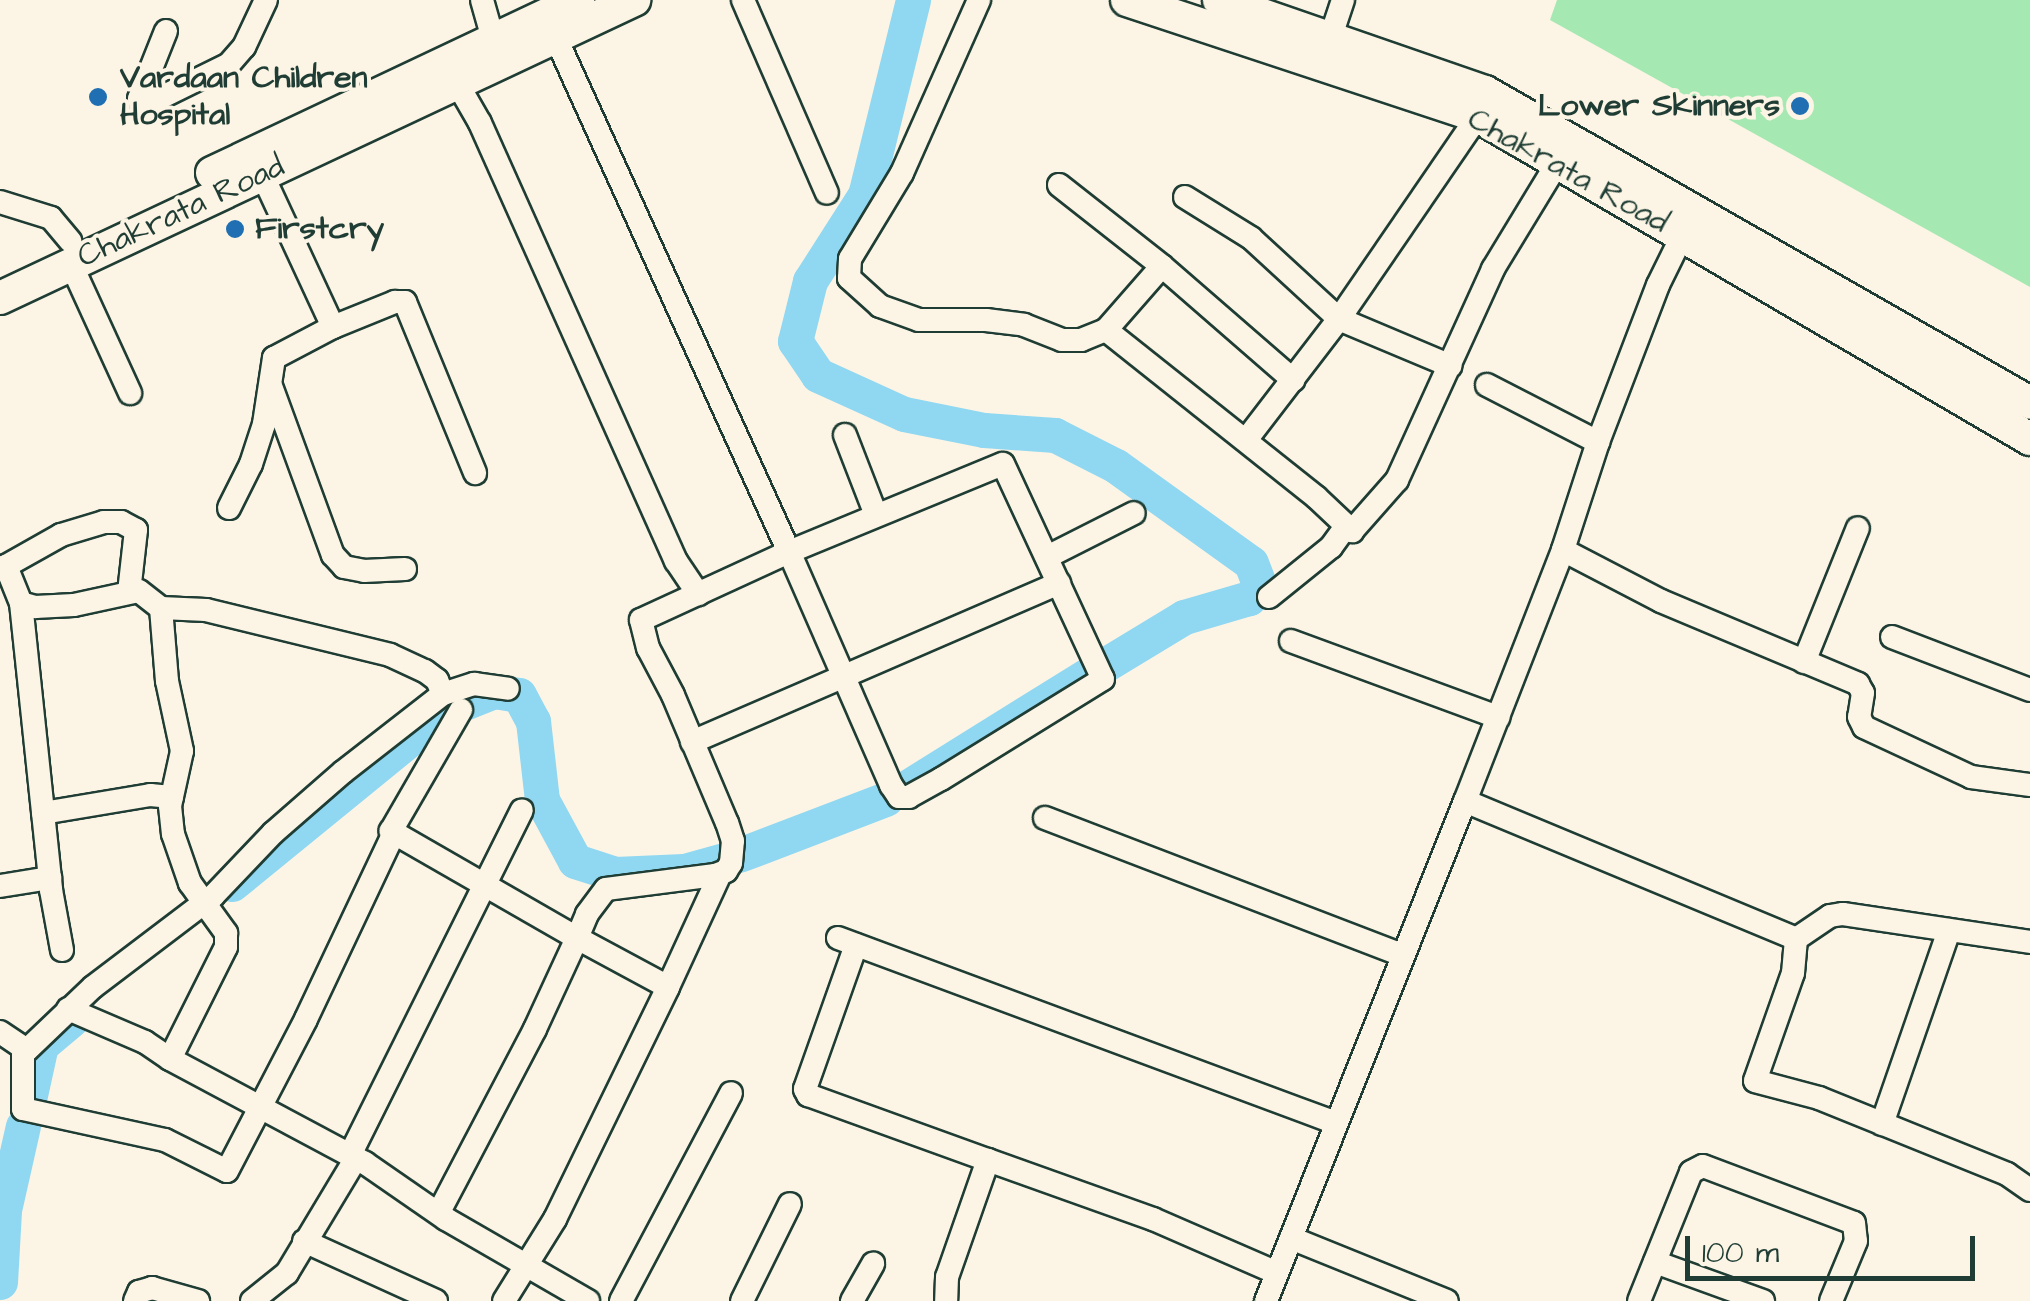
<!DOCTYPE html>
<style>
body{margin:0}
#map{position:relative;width:2030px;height:1301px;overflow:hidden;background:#fcf5e5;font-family:"Architects Daughter",sans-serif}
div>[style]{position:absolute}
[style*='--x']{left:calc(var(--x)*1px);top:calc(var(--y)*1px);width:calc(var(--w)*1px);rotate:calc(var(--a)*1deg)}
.green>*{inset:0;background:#a5e8b2}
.river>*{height:35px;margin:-17.5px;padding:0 17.5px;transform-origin:17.5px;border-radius:17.5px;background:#90d7f2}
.roads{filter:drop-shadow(2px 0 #1f3d34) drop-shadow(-2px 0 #1f3d34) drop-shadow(0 2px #1f3d34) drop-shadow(0 -2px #1f3d34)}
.minor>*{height:22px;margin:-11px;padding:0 11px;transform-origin:11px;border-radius:11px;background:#fcf5e5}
.secondary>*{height:32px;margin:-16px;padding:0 16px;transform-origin:16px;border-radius:16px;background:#fcf5e5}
.dots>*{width:28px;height:28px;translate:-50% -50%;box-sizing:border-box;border:5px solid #fcf5e5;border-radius:50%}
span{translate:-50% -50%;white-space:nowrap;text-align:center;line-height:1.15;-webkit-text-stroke:8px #fcf5e5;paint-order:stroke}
.poi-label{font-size:32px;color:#1f3d34;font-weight:700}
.left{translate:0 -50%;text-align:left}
.right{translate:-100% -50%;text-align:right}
.street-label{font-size:32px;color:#1f3d34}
.scale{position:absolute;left:1685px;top:1236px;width:290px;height:45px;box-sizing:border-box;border:5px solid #1f3d34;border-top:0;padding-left:12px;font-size:30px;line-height:35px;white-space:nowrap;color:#1f3d34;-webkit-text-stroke:8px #fcf5e5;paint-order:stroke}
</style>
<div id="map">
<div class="green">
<i style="clip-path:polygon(1557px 0,2030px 0,2030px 287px,1550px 20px)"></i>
</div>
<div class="river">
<i style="--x:913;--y:0;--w:201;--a:103.8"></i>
<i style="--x:865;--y:195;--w:102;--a:122.6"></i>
<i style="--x:810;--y:281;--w:62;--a:104"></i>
<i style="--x:795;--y:341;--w:41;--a:55.9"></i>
<i style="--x:818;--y:375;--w:94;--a:24.4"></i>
<i style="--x:904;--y:414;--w:82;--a:11.3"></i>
<i style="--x:984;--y:430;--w:71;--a:4"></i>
<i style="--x:1055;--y:435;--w:68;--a:26.9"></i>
<i style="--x:1116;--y:466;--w:166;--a:35.7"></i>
<i style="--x:1251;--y:563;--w:26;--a:69"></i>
<i style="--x:1260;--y:587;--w:16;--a:135"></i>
<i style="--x:1249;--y:598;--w:68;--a:163.7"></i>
<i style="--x:1184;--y:617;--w:95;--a:148.8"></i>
<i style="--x:901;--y:791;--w:219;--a:-31.9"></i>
<i style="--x:739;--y:855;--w:157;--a:-20.9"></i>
<i style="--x:232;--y:884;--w:274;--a:-39.2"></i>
<i style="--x:444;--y:711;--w:54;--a:-21.8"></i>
<i style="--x:494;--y:691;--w:25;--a:9"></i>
<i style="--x:519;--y:695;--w:30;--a:62"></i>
<i style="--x:533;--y:721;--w:80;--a:83.5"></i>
<i style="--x:542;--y:800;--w:69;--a:61.6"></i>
<i style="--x:575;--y:861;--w:42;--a:18"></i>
<i style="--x:615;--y:874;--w:69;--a:-2.5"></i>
<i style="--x:684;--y:871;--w:41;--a:-15.4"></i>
<i style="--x:30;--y:1095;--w:51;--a:-77.6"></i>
<i style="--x:41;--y:1045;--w:40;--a:-40"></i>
<i style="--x:0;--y:1282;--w:72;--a:-86.8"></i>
<i style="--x:4;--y:1210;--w:86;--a:-77.3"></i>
</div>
<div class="roads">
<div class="minor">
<i style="--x:482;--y:0;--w:41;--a:74.2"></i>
<i style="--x:743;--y:0;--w:210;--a:66.5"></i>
<i style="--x:979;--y:0;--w:189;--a:114"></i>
<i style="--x:902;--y:173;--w:100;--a:121.2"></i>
<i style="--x:850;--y:259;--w:19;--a:93"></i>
<i style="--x:849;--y:278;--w:42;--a:42.1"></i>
<i style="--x:880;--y:306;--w:41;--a:19.7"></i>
<i style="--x:919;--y:320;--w:67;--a:0"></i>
<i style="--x:986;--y:320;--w:38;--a:7"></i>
<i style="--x:1024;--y:325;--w:41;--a:21.5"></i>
<i style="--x:1062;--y:340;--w:19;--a:0"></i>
<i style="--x:1081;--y:340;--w:27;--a:-22"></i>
<i style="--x:1106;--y:330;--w:268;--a:38.5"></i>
<i style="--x:1316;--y:497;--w:50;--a:43.4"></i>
<i style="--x:1352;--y:531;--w:68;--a:-48.6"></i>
<i style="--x:1397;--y:480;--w:232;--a:-65.5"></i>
<i style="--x:1493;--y:269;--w:125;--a:-58.7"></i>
<i style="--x:166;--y:31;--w:73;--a:111.7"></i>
<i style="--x:139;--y:99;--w:21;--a:-3"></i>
<i style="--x:160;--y:98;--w:77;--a:-26.2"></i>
<i style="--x:229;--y:64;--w:23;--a:-49"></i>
<i style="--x:244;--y:47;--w:52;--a:-64.9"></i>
<i style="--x:1330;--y:39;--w:41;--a:-71.6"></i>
<i style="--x:457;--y:83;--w:46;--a:60.1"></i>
<i style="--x:480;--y:123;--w:480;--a:65.9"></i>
<i style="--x:676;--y:561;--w:40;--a:56"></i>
<i style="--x:1059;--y:185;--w:131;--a:38.2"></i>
<i style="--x:1185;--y:197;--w:78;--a:31.8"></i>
<i style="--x:1251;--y:238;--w:120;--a:42.6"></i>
<i style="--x:1339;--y:319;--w:121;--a:22.8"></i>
<i style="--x:0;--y:202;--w:53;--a:17.4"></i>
<i style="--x:51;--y:218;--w:30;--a:50"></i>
<i style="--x:1688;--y:224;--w:68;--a:116.2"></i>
<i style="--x:1658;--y:285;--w:168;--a:110.9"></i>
<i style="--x:1598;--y:442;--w:114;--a:108"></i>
<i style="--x:1563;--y:550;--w:110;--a:27.5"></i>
<i style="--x:1661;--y:601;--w:214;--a:22.8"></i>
<i style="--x:1858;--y:684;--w:10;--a:61"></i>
<i style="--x:1863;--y:693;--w:24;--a:99"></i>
<i style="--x:1859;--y:717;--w:11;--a:63"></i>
<i style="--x:1864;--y:727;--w:118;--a:25"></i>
<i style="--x:1971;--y:777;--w:60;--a:7.7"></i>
<i style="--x:71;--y:264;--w:142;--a:65.4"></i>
<i style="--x:333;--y:327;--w:67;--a:-22"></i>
<i style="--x:395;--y:302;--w:10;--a:0"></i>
<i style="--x:405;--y:302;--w:185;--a:67.7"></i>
<i style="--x:1106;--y:330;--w:85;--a:-48.8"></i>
<i style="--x:1162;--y:266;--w:174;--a:41"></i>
<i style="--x:1487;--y:385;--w:125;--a:27.2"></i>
<i style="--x:271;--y:386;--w:180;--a:69.9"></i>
<i style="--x:333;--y:555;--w:16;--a:47"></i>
<i style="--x:344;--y:567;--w:20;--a:11"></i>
<i style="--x:364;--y:571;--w:41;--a:-2.8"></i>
<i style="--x:845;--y:435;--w:86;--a:68.8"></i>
<i style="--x:1246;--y:440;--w:153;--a:-52.5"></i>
<i style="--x:1339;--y:319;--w:246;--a:-55.6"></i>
<i style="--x:229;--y:508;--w:49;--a:-63.4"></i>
<i style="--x:251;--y:464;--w:42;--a:-72"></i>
<i style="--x:264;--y:424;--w:67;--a:-81.4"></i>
<i style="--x:274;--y:358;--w:67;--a:-27.7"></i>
<i style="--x:333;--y:327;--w:169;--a:-114.9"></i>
<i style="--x:1563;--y:550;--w:269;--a:111.3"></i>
<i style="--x:1465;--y:801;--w:359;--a:22.6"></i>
<i style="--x:1796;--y:939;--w:41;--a:-34.1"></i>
<i style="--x:1830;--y:916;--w:13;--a:-9"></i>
<i style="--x:1843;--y:914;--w:189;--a:8.5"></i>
<i style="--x:1047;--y:557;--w:97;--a:-26.8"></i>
<i style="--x:6;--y:566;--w:63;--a:-29.4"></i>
<i style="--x:61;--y:535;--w:45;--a:-16.8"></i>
<i style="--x:104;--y:522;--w:17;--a:0"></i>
<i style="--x:121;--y:522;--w:17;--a:28"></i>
<i style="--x:136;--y:530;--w:62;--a:96.4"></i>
<i style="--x:0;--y:568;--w:6;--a:-18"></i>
<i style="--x:6;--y:566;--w:40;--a:68"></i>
<i style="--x:21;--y:603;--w:15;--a:16"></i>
<i style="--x:35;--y:607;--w:39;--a:-3"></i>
<i style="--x:74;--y:605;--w:66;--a:-12.2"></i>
<i style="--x:139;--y:591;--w:28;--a:38"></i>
<i style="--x:161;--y:608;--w:73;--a:85.3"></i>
<i style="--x:167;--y:681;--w:72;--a:77.9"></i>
<i style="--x:182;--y:751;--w:56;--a:102.3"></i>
<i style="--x:170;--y:806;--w:28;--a:84"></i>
<i style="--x:173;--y:834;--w:52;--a:70.9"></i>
<i style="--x:190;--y:883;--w:62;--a:54.2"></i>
<i style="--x:226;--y:933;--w:14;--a:90"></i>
<i style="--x:226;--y:947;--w:125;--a:116.6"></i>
<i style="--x:170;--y:1059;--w:221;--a:28.1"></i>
<i style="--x:365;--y:1163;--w:98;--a:34.7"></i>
<i style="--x:446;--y:1219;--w:164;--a:30"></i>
<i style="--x:1269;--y:597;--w:80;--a:-38.9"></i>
<i style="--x:1331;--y:547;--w:26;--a:-54"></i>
<i style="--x:21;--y:603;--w:289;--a:84"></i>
<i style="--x:51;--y:890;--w:61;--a:79.6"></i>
<i style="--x:161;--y:608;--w:45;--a:2.5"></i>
<i style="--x:206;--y:610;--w:189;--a:13.7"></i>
<i style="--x:390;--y:655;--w:38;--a:25"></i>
<i style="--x:425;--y:671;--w:15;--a:37"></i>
<i style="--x:437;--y:680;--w:15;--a:67"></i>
<i style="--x:1892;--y:637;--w:148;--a:21"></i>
<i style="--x:1291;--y:641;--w:221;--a:20.2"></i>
<i style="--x:1804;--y:662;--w:144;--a:-68.1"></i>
<i style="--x:692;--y:742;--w:400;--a:-23.4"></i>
<i style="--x:43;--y:813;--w:109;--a:-9.5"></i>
<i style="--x:150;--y:795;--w:22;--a:5"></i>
<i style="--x:1045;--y:818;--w:382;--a:21"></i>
<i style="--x:0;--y:886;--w:51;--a:-9.1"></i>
<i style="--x:838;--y:938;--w:531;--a:20.38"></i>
<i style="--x:1796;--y:939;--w:34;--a:95"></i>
<i style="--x:1793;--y:973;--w:114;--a:109.4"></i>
<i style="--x:1755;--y:1081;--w:66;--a:14.9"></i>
<i style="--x:1819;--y:1098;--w:203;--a:22"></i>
<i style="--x:2007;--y:1174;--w:28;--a:35"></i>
<i style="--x:856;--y:945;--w:153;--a:109.5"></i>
<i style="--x:805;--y:1089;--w:7;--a:63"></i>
<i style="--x:808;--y:1095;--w:191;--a:19.9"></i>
<i style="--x:988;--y:1160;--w:124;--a:109.3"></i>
<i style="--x:947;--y:1277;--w:24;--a:92"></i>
<i style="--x:668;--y:987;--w:124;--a:-65.3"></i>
<i style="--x:68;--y:1009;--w:84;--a:23.2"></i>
<i style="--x:145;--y:1042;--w:30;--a:34"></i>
<i style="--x:0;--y:1032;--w:32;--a:34"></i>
<i style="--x:27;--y:1050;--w:91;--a:-43.7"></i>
<i style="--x:93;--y:987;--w:151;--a:-37.2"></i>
<i style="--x:213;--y:896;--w:87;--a:-46.4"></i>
<i style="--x:273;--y:833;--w:93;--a:-41.1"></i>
<i style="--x:343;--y:772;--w:127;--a:-38"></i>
<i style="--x:443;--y:694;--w:33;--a:-18"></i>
<i style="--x:474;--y:684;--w:34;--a:8"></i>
<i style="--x:23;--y:1051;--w:58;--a:90"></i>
<i style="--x:23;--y:1109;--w:145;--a:12.3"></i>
<i style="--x:165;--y:1140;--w:69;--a:26.6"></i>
<i style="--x:227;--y:1171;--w:171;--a:-62.5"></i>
<i style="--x:306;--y:1019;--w:206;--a:-64.7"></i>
<i style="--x:1882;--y:1124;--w:205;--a:-70.9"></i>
<i style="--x:350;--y:1155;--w:385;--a:-63.5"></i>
<i style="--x:988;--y:1160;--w:175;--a:19.7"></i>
<i style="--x:1153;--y:1219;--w:135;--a:23.5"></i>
<i style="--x:439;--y:1212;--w:207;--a:-62.3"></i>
<i style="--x:535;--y:1029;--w:100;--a:-65.2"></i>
<i style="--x:577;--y:938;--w:215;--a:-150.1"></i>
<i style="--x:391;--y:831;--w:140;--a:-60"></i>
<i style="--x:1291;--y:1238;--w:168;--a:22"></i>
<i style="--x:304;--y:1241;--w:145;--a:24.4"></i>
<i style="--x:1655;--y:1262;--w:115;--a:19.9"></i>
<i style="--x:135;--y:1301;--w:10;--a:-66"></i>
<i style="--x:139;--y:1292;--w:14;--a:-17"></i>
<i style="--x:152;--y:1288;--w:48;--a:15.8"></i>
<i style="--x:252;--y:1301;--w:45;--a:-38.7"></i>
<i style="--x:287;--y:1273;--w:134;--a:-59"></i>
<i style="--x:504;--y:1301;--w:97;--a:-58.1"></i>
<i style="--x:555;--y:1219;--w:258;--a:-64"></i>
<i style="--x:668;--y:987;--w:103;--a:-151.7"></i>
<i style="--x:577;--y:938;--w:26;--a:-67"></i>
<i style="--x:587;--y:914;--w:31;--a:-53"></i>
<i style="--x:606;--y:889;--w:110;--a:-7.3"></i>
<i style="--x:715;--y:875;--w:12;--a:-20"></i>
<i style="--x:726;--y:871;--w:9;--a:-58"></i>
<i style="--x:731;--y:863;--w:22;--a:-85"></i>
<i style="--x:733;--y:841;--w:19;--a:-108"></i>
<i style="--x:727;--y:823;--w:139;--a:-112.9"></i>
<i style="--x:673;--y:695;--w:53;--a:-118"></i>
<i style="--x:648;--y:648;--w:29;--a:-104"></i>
<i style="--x:641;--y:620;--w:163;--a:-24.7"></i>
<i style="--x:789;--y:552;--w:231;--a:-22.4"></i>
<i style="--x:1003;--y:464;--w:237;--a:65.1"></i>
<i style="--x:1103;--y:679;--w:190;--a:148.3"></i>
<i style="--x:941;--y:779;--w:37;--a:151"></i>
<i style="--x:909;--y:797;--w:10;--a:180"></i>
<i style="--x:899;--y:797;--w:14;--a:-124"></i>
<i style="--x:891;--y:785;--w:254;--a:-113.6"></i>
<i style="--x:789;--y:552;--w:579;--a:-114.39"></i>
<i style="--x:621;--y:1301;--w:235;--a:-62.1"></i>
<i style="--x:742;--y:1301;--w:108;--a:-63.7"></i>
<i style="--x:852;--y:1301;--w:43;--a:-60.4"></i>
<i style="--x:1266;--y:1301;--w:538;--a:-68.3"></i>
<i style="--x:1639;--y:1301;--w:139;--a:-68"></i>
<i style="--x:1691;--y:1172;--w:13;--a:-27"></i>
<i style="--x:1703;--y:1166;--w:161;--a:20.7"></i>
<i style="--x:1854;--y:1223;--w:18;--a:84"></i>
<i style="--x:1856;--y:1241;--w:65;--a:112.6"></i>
</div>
<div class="secondary">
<i style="--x:1127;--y:0;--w:370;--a:18.3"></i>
<i style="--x:1478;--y:116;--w:640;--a:30.33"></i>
<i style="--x:1219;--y:0;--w:281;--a:19.1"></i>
<i style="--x:1485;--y:92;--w:627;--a:29.71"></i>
<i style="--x:212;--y:173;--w:405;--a:-25.3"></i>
<i style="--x:0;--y:298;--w:701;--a:-25.18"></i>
</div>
</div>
<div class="dots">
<i style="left:98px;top:97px;background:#1f6fb2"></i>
<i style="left:1800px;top:106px;background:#1f6fb2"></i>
<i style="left:235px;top:229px;background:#1f6fb2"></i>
</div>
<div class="poi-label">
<span class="left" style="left:120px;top:97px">Vardaan Children<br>Hospital</span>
<span class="right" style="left:1780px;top:106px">Lower Skinners</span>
<span class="left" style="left:255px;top:229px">Firstcry</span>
</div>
<div class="street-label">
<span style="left:1568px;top:171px;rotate:29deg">Chakrata Road</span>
<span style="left:181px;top:212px;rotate:-25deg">Chakrata Road</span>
</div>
<div class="scale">100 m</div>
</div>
